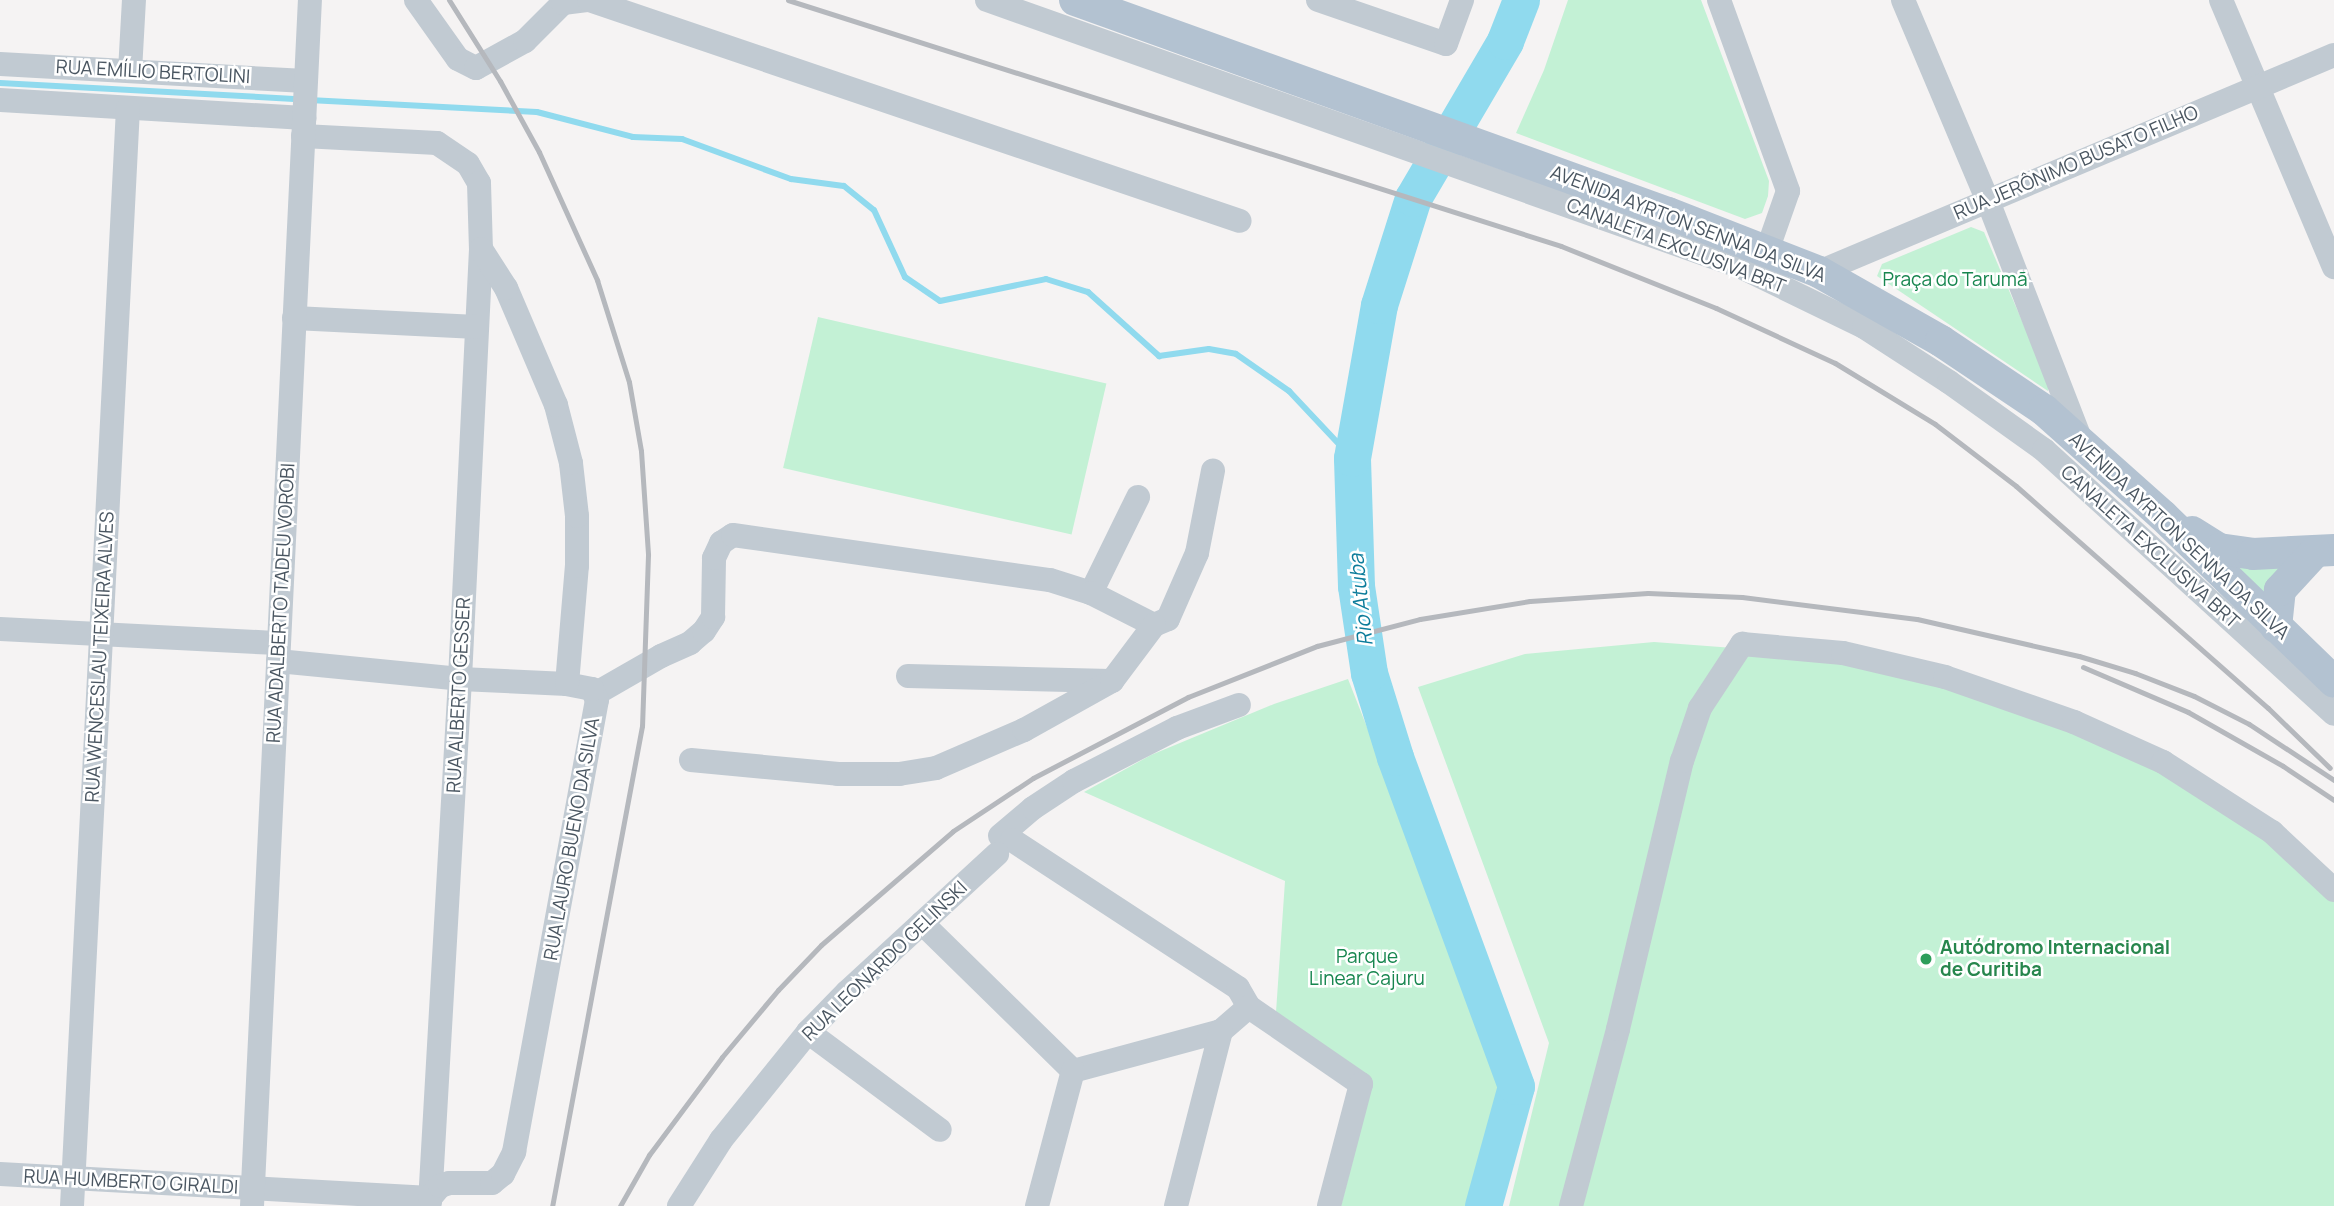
<!DOCTYPE html>
<meta charset="utf-8">
<style>
body{margin:0}
#map{position:relative;width:2334px;height:1206px;overflow:hidden;background:#f5f3f3;font-family:Manrope,sans-serif}
div>[style]{position:absolute}
[style*='--x']{left:calc(var(--x)*1px);top:calc(var(--y)*1px);width:calc(var(--w)*1px);rotate:calc(var(--a)*1deg)}
.green>*{inset:0;background:#c3f1d5;transform-origin:0 0}
.stream>*{height:6px;margin:-3px;padding:0 3px;transform-origin:3px;border-radius:3px;background:#90daee}
.river>*{height:37px;margin:-18.5px;padding:0 18.5px;transform-origin:18.5px;border-radius:18.5px;background:#90daee}
.minor>*{height:24px;margin:-12px;padding:0 12px;transform-origin:12px;border-radius:12px;background:#c1cad2}
.major>*{height:32px;margin:-16px;padding:0 16px;transform-origin:16px;border-radius:16px;background:#b3c2d1}
.rail>*{height:5px;margin:-2.5px;padding:0 2.5px;transform-origin:2.5px;border-radius:2.5px;background:#b5b8bd}
.dots>*{width:19px;height:19px;translate:-50% -50%;box-sizing:border-box;border:4px solid #fff;border-radius:50%}
span{translate:-50% -50%;white-space:nowrap;text-align:center;line-height:1.15;-webkit-text-stroke:5px #fff;paint-order:stroke}
.street-label{font-size:19px;color:#4a5661}
.park-label{font-size:19px;color:#17864f}
.leisure-label{font-size:19px;color:#27864d;font-weight:700}
.left{translate:0 -50%;text-align:left}
.water-label{font-size:21px;color:#0c7c9b;font-style:italic}
</style>
<div id="map">
<div class="green">
<i style="clip-path:polygon(1568px 0,1701px 0,1769px 181px,1768px 196px,1762px 213px,1745px 219px,1516px 133px,1544px 70px)"></i>
<i style="clip-path:polygon(1971px 227px,1984px 232px,2049px 384px,2048px 391px,1877px 276px,1882px 264px)"></i>
<i style="left:818px;top:317px;width:296px;height:155px;rotate:13deg"></i>
<i style="clip-path:polygon(2223px 559px,2285px 564px,2263px 596px)"></i>
<i style="clip-path:polygon(1654px 642px,1882px 659px,2083px 715px,2334px 875px,2334px 1206px,1509px 1206px,1549px 1043px,1418px 687px,1525px 654px)"></i>
<i style="clip-path:polygon(1348px 679px,1504px 1075px,1470px 1206px,1341px 1206px,1373px 1081px,1276px 1012px,1285px 881px,1084px 792px,1151px 755px,1274px 704px)"></i>
</div>
<div class="stream">
<i style="--x:0;--y:83;--w:299;--a:3.1"></i>
<i style="--x:309;--y:100;--w:228;--a:3"></i>
<i style="--x:537;--y:112;--w:99;--a:14.6"></i>
<i style="--x:633;--y:137;--w:49;--a:2.3"></i>
<i style="--x:682;--y:139;--w:116;--a:20.2"></i>
<i style="--x:791;--y:179;--w:53;--a:7.5"></i>
<i style="--x:844;--y:186;--w:38;--a:39"></i>
<i style="--x:874;--y:210;--w:74;--a:65.2"></i>
<i style="--x:905;--y:277;--w:42;--a:34.4"></i>
<i style="--x:940;--y:301;--w:108;--a:-11.7"></i>
<i style="--x:1046;--y:279;--w:44;--a:17.2"></i>
<i style="--x:1088;--y:292;--w:96;--a:42"></i>
<i style="--x:1159;--y:356;--w:50;--a:-8"></i>
<i style="--x:1209;--y:349;--w:27;--a:10"></i>
<i style="--x:1236;--y:354;--w:65;--a:34.9"></i>
<i style="--x:1289;--y:391;--w:92;--a:46.8"></i>
</div>
<div class="river">
<i style="--x:1483;--y:1206;--w:124;--a:-74.6"></i>
<i style="--x:1516;--y:1086;--w:351;--a:-110.2"></i>
<i style="--x:1395;--y:757;--w:88;--a:-107.2"></i>
<i style="--x:1369;--y:673;--w:88;--a:-98.5"></i>
<i style="--x:1356;--y:586;--w:128;--a:-91.8"></i>
<i style="--x:1352;--y:458;--w:155;--a:-80"></i>
<i style="--x:1379;--y:305;--w:112;--a:-72.4"></i>
<i style="--x:1413;--y:198;--w:182;--a:-59.6"></i>
<i style="--x:1505;--y:41;--w:44;--a:-68.7"></i>
</div>
<div class="minor">
<i style="--x:416;--y:0;--w:72;--a:54.6"></i>
<i style="--x:458;--y:59;--w:20;--a:27"></i>
<i style="--x:476;--y:68;--w:56;--a:-28.9"></i>
<i style="--x:525;--y:41;--w:54;--a:-45"></i>
<i style="--x:563;--y:3;--w:26;--a:-7"></i>
<i style="--x:589;--y:0;--w:687;--a:18.75"></i>
<i style="--x:987;--y:0;--w:800;--a:19.5"></i>
<i style="--x:1741;--y:267;--w:137;--a:26"></i>
<i style="--x:1864;--y:327;--w:101;--a:32.9"></i>
<i style="--x:1949;--y:382;--w:117;--a:35.6"></i>
<i style="--x:2044;--y:450;--w:392;--a:42.3"></i>
<i style="--x:1318;--y:0;--w:135;--a:19"></i>
<i style="--x:1446;--y:44;--w:47;--a:-70"></i>
<i style="--x:1719;--y:0;--w:203;--a:70.1"></i>
<i style="--x:1788;--y:191;--w:64;--a:109.3"></i>
<i style="--x:1903;--y:0;--w:218;--a:67.1"></i>
<i style="--x:1988;--y:201;--w:260;--a:68.8"></i>
<i style="--x:2221;--y:0;--w:290;--a:67.1"></i>
<i style="--x:0;--y:64;--w:306;--a:3.2"></i>
<i style="--x:130;--y:71;--w:71;--a:-86.8"></i>
<i style="--x:0;--y:100;--w:305;--a:3.4"></i>
<i style="--x:303;--y:136;--w:134;--a:3"></i>
<i style="--x:437;--y:143;--w:37;--a:34"></i>
<i style="--x:468;--y:164;--w:22;--a:60"></i>
<i style="--x:479;--y:183;--w:66;--a:88.3"></i>
<i style="--x:481;--y:249;--w:431;--a:92.8"></i>
<i style="--x:460;--y:679;--w:524;--a:93.28"></i>
<i style="--x:1819;--y:272;--w:559;--a:-22.85"></i>
<i style="--x:294;--y:318;--w:183;--a:2.8"></i>
<i style="--x:1091;--y:593;--w:107;--a:-63.9"></i>
<i style="--x:0;--y:629;--w:279;--a:2.9"></i>
<i style="--x:278;--y:661;--w:183;--a:5.6"></i>
<i style="--x:460;--y:679;--w:107;--a:2.7"></i>
<i style="--x:908;--y:676;--w:203;--a:1.4"></i>
<i style="--x:595;--y:694;--w:76;--a:-29.9"></i>
<i style="--x:661;--y:656;--w:32;--a:-24"></i>
<i style="--x:690;--y:643;--w:18;--a:-41"></i>
<i style="--x:704;--y:631;--w:17;--a:-57"></i>
<i style="--x:713;--y:617;--w:59;--a:-89"></i>
<i style="--x:714;--y:558;--w:17;--a:-65"></i>
<i style="--x:721;--y:543;--w:14;--a:-34"></i>
<i style="--x:733;--y:535;--w:320;--a:8.1"></i>
<i style="--x:1050;--y:580;--w:43;--a:17.6"></i>
<i style="--x:1091;--y:593;--w:71;--a:26.9"></i>
<i style="--x:1154;--y:625;--w:15;--a:-23"></i>
<i style="--x:1168;--y:619;--w:72;--a:-66.3"></i>
<i style="--x:1197;--y:553;--w:84;--a:-79"></i>
<i style="--x:691;--y:760;--w:148;--a:5.4"></i>
<i style="--x:838;--y:774;--w:61;--a:0"></i>
<i style="--x:899;--y:774;--w:37;--a:-9"></i>
<i style="--x:936;--y:768;--w:96;--a:-23.4"></i>
<i style="--x:1024;--y:730;--w:101;--a:-29.1"></i>
<i style="--x:1112;--y:681;--w:70;--a:-53.1"></i>
<i style="--x:1000;--y:836;--w:43;--a:-40.3"></i>
<i style="--x:1033;--y:808;--w:49;--a:-33.4"></i>
<i style="--x:1074;--y:781;--w:116;--a:-27.2"></i>
<i style="--x:1177;--y:728;--w:66;--a:-20.4"></i>
<i style="--x:1012;--y:840;--w:270;--a:33.2"></i>
<i style="--x:1238;--y:988;--w:22;--a:60"></i>
<i style="--x:1249;--y:1007;--w:136;--a:34.5"></i>
<i style="--x:1361;--y:1084;--w:126;--a:104.7"></i>
<i style="--x:922;--y:923;--w:211;--a:44.4"></i>
<i style="--x:1073;--y:1071;--w:153;--a:-15.1"></i>
<i style="--x:1221;--y:1031;--w:37;--a:-41"></i>
<i style="--x:808;--y:1032;--w:164;--a:36.6"></i>
<i style="--x:0;--y:1174;--w:431;--a:3.2"></i>
<i style="--x:430;--y:1198;--w:16;--a:-50"></i>
<i style="--x:440;--y:1186;--w:9;--a:-18"></i>
<i style="--x:449;--y:1183;--w:43;--a:0"></i>
<i style="--x:492;--y:1183;--w:14;--a:-39"></i>
<i style="--x:503;--y:1174;--w:25;--a:-63"></i>
<i style="--x:514;--y:1152;--w:460;--a:-79.6"></i>
<i style="--x:597;--y:700;--w:12;--a:-114"></i>
<i style="--x:592;--y:689;--w:25;--a:-169"></i>
<i style="--x:567;--y:684;--w:118;--a:-85.2"></i>
<i style="--x:577;--y:566;--w:50;--a:-90"></i>
<i style="--x:577;--y:516;--w:53;--a:-96.5"></i>
<i style="--x:571;--y:463;--w:60;--a:-104.5"></i>
<i style="--x:556;--y:405;--w:127;--a:-113.1"></i>
<i style="--x:506;--y:288;--w:46;--a:-122.7"></i>
<i style="--x:72;--y:1206;--w:1099;--a:-87.08"></i>
<i style="--x:252;--y:1206;--w:1207;--a:-87.25"></i>
<i style="--x:679;--y:1206;--w:78;--a:-57.5"></i>
<i style="--x:721;--y:1140;--w:139;--a:-51.1"></i>
<i style="--x:808;--y:1032;--w:56;--a:-45.7"></i>
<i style="--x:847;--y:992;--w:204;--a:-42.6"></i>
<i style="--x:1037;--y:1206;--w:140;--a:-75.1"></i>
<i style="--x:1176;--y:1206;--w:181;--a:-75.6"></i>
<i style="--x:1571;--y:1206;--w:183;--a:-75.1"></i>
<i style="--x:1618;--y:1029;--w:276;--a:-76.6"></i>
<i style="--x:1682;--y:761;--w:56;--a:-71.2"></i>
<i style="--x:1700;--y:708;--w:77;--a:-56.7"></i>
<i style="--x:1742;--y:644;--w:101;--a:5.1"></i>
<i style="--x:1843;--y:653;--w:105;--a:13.2"></i>
<i style="--x:1945;--y:677;--w:137;--a:19.2"></i>
<i style="--x:2074;--y:722;--w:98;--a:24.2"></i>
<i style="--x:2163;--y:762;--w:130;--a:32.7"></i>
<i style="--x:2272;--y:832;--w:85;--a:43.1"></i>
</div>
<div class="major">
<i style="--x:1075;--y:0;--w:630;--a:19.76"></i>
<i style="--x:1668;--y:213;--w:162;--a:21.3"></i>
<i style="--x:1819;--y:272;--w:140;--a:29.5"></i>
<i style="--x:1941;--y:341;--w:124;--a:33.8"></i>
<i style="--x:2044;--y:410;--w:159;--a:41.7"></i>
<i style="--x:2163;--y:516;--w:238;--a:44.1"></i>
<i style="--x:2192;--y:532;--w:32;--a:32"></i>
<i style="--x:2219;--y:549;--w:34;--a:8"></i>
<i style="--x:2253;--y:554;--w:81;--a:-2.8"></i>
<i style="--x:2276;--y:627;--w:37;--a:-84"></i>
<i style="--x:2280;--y:590;--w:52;--a:-47.4"></i>
</div>
<div class="rail">
<i style="--x:449;--y:0;--w:96;--a:57.8"></i>
<i style="--x:500;--y:81;--w:81;--a:61.2"></i>
<i style="--x:539;--y:152;--w:141;--a:65.6"></i>
<i style="--x:597;--y:280;--w:107;--a:72.6"></i>
<i style="--x:629;--y:382;--w:70;--a:80.1"></i>
<i style="--x:641;--y:451;--w:104;--a:86.1"></i>
<i style="--x:648;--y:555;--w:171;--a:92"></i>
<i style="--x:642;--y:726;--w:488;--a:100.6"></i>
<i style="--x:788;--y:0;--w:811;--a:17.65"></i>
<i style="--x:1561;--y:246;--w:167;--a:21.8"></i>
<i style="--x:1716;--y:308;--w:131;--a:24.8"></i>
<i style="--x:1835;--y:363;--w:117;--a:31.4"></i>
<i style="--x:1935;--y:424;--w:102;--a:37.4"></i>
<i style="--x:2016;--y:486;--w:336;--a:41.4"></i>
<i style="--x:2268;--y:708;--w:86;--a:44.1"></i>
<i style="--x:2083;--y:667;--w:114;--a:23.2"></i>
<i style="--x:2188;--y:712;--w:109;--a:29.6"></i>
<i style="--x:2283;--y:766;--w:61;--a:33.7"></i>
<i style="--x:620;--y:1206;--w:59;--a:-60.4"></i>
<i style="--x:649;--y:1155;--w:122;--a:-53.3"></i>
<i style="--x:722;--y:1057;--w:87;--a:-50.1"></i>
<i style="--x:778;--y:990;--w:62;--a:-46.3"></i>
<i style="--x:821;--y:945;--w:174;--a:-40.8"></i>
<i style="--x:953;--y:831;--w:96;--a:-33.5"></i>
<i style="--x:1033;--y:778;--w:175;--a:-27.6"></i>
<i style="--x:1188;--y:697;--w:139;--a:-21.6"></i>
<i style="--x:1317;--y:646;--w:106;--a:-14.7"></i>
<i style="--x:1420;--y:619;--w:111;--a:-9.3"></i>
<i style="--x:1530;--y:601;--w:118;--a:-3.9"></i>
<i style="--x:1648;--y:593;--w:94;--a:2.4"></i>
<i style="--x:1742;--y:597;--w:176;--a:7.2"></i>
<i style="--x:1917;--y:619;--w:166;--a:12.9"></i>
<i style="--x:2079;--y:656;--w:59;--a:16.9"></i>
<i style="--x:2135;--y:673;--w:63;--a:21.3"></i>
<i style="--x:2194;--y:696;--w:62;--a:27"></i>
<i style="--x:2249;--y:724;--w:102;--a:33.4"></i>
</div>
<div class="dots">
<i style="left:1926px;top:959px;background:#2e9e5b"></i>
</div>
<div class="street-label">
<span style="left:153px;top:72px;rotate:3deg">RUA EMÍLIO BERTOLINI</span>
<span style="left:2076px;top:163px;rotate:-23deg">RUA JERÔNIMO BUSATO FILHO</span>
<span style="left:1688px;top:224px;rotate:21deg">AVENIDA AYRTON SENNA DA SILVA</span>
<span style="left:1676px;top:246px;rotate:21deg">CANALETA EXCLUSIVA BRT</span>
<span style="left:2179px;top:536px;rotate:43deg">AVENIDA AYRTON SENNA DA SILVA</span>
<span style="left:2150px;top:547px;rotate:42deg">CANALETA EXCLUSIVA BRT</span>
<span style="left:281px;top:603px;rotate:-87deg">RUA ADALBERTO TADEU VOROBI</span>
<span style="left:100px;top:657px;rotate:-87deg">RUA WENCESLAU TEIXEIRA ALVES</span>
<span style="left:459px;top:695px;rotate:-87deg">RUA ALBERTO GESSER</span>
<span style="left:572px;top:839px;rotate:-80deg">RUA LAURO BUENO DA SILVA</span>
<span style="left:885px;top:961px;rotate:-44deg">RUA LEONARDO GELINSKI</span>
<span style="left:131px;top:1182px;rotate:3deg">RUA HUMBERTO GIRALDI</span>
</div>
<div class="park-label">
<span style="left:1955px;top:280px">Praça do Tarumã</span>
<span style="left:1367px;top:968px">Parque<br>Linear Cajuru</span>
</div>
<div class="leisure-label">
<span class="left" style="left:1940px;top:959px">Autódromo Internacional<br>de Curitiba</span>
</div>
<div class="water-label">
<span style="left:1360px;top:600px;rotate:-96deg">Rio Atuba</span>
</div>
</div>
